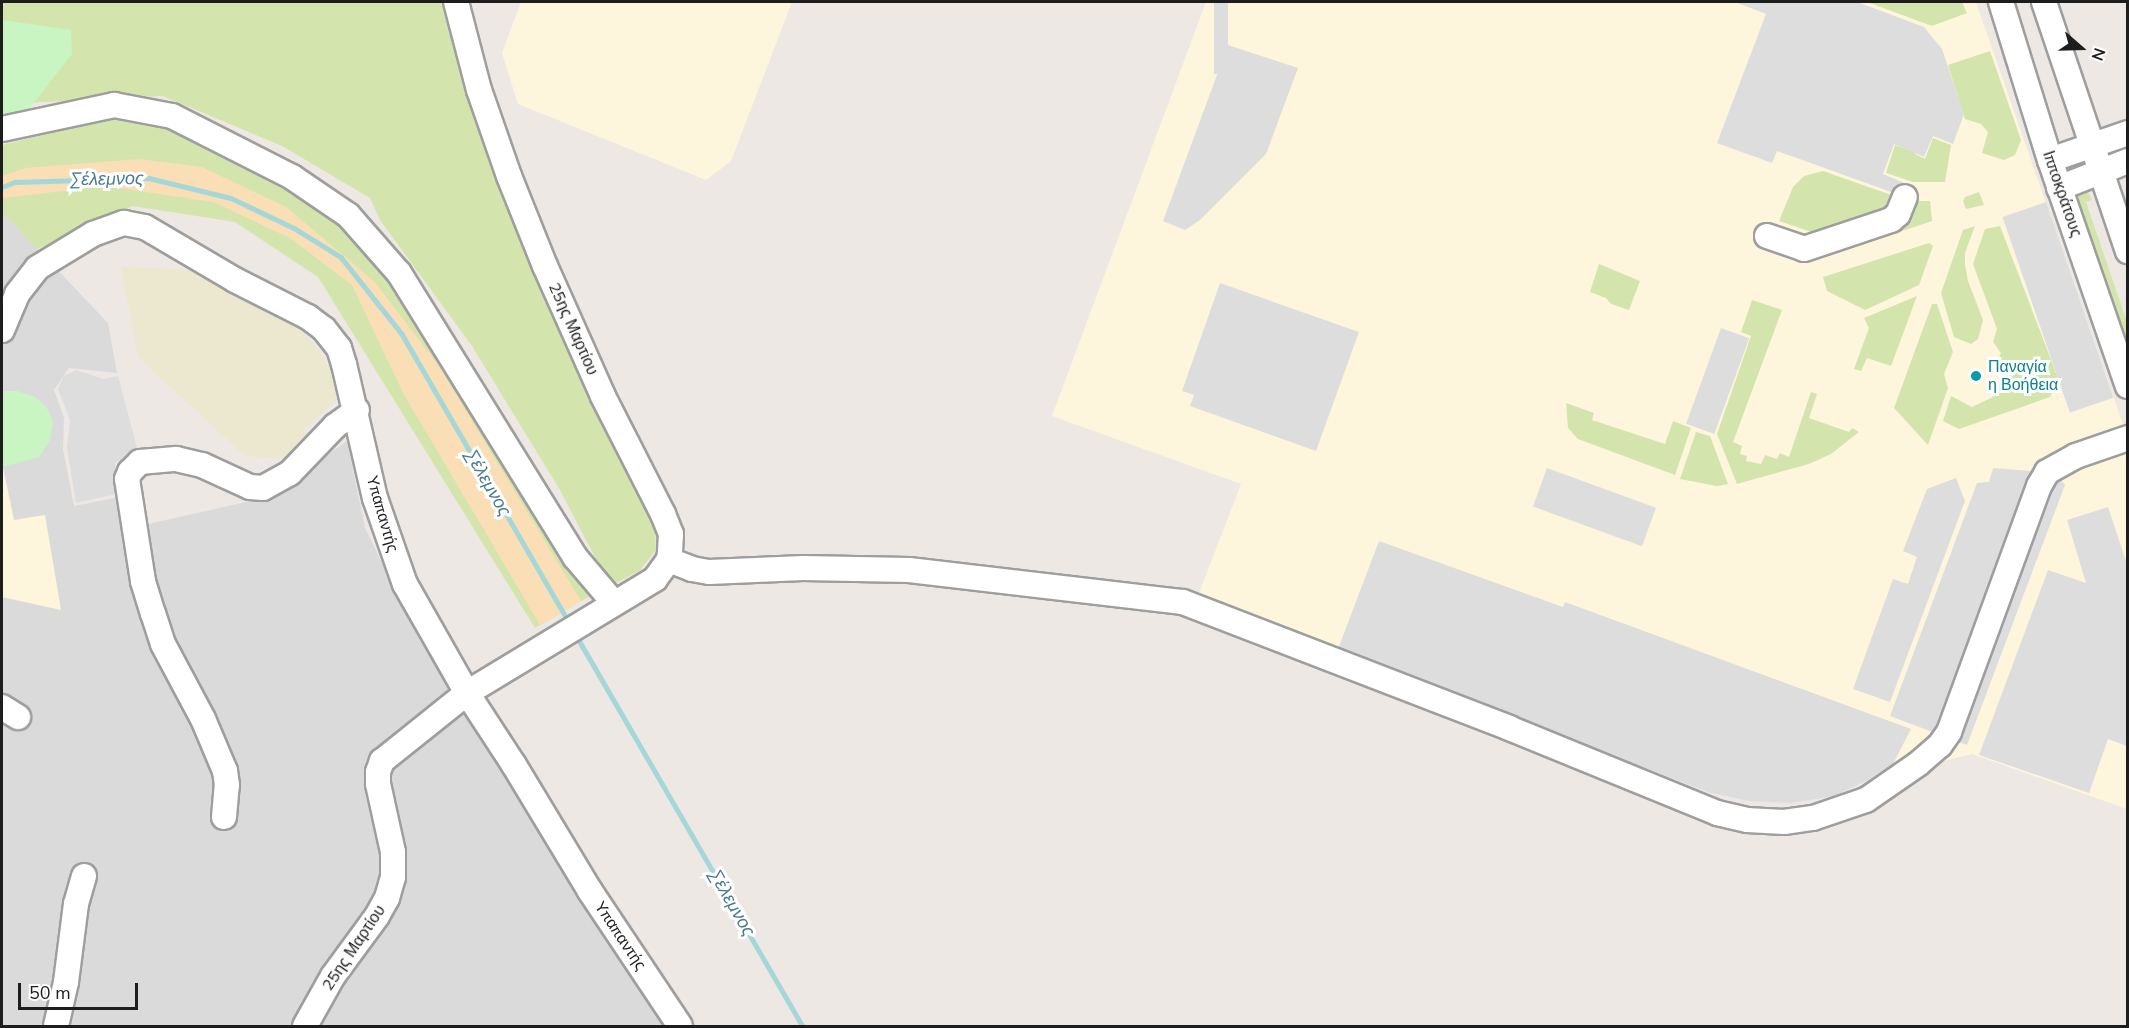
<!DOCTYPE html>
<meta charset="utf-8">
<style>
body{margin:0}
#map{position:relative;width:2129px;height:1028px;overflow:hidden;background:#ede8e3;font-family:"Nunito Sans",sans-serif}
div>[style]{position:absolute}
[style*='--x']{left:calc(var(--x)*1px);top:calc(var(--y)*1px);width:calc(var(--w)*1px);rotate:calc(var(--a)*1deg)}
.residential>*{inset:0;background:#dbdada}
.education>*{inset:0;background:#fdf6dd}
.farmland>*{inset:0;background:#ebe8cf}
.grass>*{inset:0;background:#d3e5ac}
.sand>*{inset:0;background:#fadeb5}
.park>*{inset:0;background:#c8f5c2}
.parking>*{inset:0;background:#ddd;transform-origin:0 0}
.stream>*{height:4.5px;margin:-2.25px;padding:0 2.25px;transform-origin:2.25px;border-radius:2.25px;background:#a6d7d8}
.roads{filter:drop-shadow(2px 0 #9e9e9e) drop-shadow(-2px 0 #9e9e9e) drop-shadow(0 2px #9e9e9e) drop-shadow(0 -2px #9e9e9e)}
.minor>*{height:24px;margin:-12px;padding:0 12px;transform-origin:12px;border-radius:12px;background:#fff}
.dots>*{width:16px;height:16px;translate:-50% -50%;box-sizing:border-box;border:3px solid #fff;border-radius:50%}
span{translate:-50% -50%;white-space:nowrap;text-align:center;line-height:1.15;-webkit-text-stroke:6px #fff;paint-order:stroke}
.street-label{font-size:16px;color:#1d1d1d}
.culture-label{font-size:16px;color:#0d838f}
.left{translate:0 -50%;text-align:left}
.water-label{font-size:18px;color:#477990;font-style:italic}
.frame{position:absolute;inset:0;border:3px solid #1d1d1d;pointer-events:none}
.north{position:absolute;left:2051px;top:18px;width:60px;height:60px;-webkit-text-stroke:4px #fff;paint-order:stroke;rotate:110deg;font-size:16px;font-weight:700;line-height:24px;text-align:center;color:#1d1d1d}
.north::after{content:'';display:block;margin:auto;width:21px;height:27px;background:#1d1d1d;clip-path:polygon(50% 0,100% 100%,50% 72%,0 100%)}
.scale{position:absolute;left:18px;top:983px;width:120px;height:27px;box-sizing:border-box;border:3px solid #1d1d1d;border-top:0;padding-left:8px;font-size:18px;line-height:21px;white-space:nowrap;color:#1d1d1d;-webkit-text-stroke:4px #fff;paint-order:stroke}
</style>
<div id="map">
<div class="residential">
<i style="clip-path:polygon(6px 216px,108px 323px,117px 373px,69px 368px,54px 390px,64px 418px,63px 449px,74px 506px,120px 497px,126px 529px,268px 497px,347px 441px,365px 528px,420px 641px,663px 1026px,2px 1026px,2px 217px)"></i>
</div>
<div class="education">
<i style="clip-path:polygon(521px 2px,792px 2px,731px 161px,706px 180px,518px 104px,502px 53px)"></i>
<i style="clip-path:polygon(1206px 2px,1976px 2px,2127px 436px,2127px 809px,1972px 754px,1868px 780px,1542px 661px,1519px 718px,1198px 596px,1241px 484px,1052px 416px)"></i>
<i style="clip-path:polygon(3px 467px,14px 520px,45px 515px,61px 610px,2px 597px)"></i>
</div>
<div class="farmland">
<i style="clip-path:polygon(121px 267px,202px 270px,295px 323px,321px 352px,342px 395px,303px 430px,315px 442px,297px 459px,245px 456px,138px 357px)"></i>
</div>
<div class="grass">
<i style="clip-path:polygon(2px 2px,444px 2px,459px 62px,579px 372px,655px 526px,656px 550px,639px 571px,610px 586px,560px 490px,472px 346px,380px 220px,370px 198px,282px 146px,163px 96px,2px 104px)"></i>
<i style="clip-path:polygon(1867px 2px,1962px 2px,1967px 13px,1932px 26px)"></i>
<i style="clip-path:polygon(1990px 51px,2021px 140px,2015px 155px,2004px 160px,1982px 153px,1988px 132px,1981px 124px,1965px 119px,1948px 65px)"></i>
<i style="clip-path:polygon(1940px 81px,1915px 154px,1925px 159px,1933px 138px,1951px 145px,1945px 182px,1913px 182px,1886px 173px,1895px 145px,1909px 150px)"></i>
<i style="clip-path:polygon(113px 118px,170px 126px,321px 210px,366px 251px,428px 330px,597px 592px,535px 628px,318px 277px,235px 222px,133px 206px,37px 249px,6px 216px,2px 217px,2px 145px)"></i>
<i style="clip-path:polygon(1823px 171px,1900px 198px,1895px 208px,1823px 236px,1779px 221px,1793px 187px,1804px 176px)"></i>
<i style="clip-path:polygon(2087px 189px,2092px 200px,2086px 202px,2127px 322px,2127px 366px,2071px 192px)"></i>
<i style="clip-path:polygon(1979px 192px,1984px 205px,1966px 209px,1963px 201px,1965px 197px)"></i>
<i style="clip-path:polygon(1910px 201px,1930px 201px,1932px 221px,1816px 260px,1815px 253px)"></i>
<i style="clip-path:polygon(1975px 226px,1965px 253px,1965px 265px,1968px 281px,1983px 320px,1978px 339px,1971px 344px,1954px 337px,1941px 293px,1963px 230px)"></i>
<i style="clip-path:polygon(2000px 226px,2058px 378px,2050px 397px,1959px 429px,1943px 421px,1951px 396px,1972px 407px,1993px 397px,2000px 378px,2001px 370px,1998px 360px,2001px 353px,1993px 342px,1997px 329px,1973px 264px,1985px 229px)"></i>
<i style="clip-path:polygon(1929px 243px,1933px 246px,1919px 285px,1865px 310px,1827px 291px,1823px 277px)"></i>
<i style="clip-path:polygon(1599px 264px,1640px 281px,1629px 310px,1611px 304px,1606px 298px,1590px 292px)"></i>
<i style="clip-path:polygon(1917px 296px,1891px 366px,1867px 358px,1861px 371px,1854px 369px,1869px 328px,1864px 318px)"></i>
<i style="clip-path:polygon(1752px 300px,1782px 310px,1733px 442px,1742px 446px,1740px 454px,1747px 456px,1746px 461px,1761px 464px,1765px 455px,1777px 459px,1780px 453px,1789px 457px,1811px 392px,1817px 394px,1809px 418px,1849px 432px,1852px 428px,1859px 432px,1831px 454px,1809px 464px,1737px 484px,1717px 434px,1751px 336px,1741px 332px)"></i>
<i style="clip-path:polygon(1932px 304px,1937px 304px,1953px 352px,1944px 374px,1948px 388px,1928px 445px,1894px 408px)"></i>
<i style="clip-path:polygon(1566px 403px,1594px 413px,1592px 420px,1665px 444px,1673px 421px,1691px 428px,1675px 475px,1578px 439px,1568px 428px)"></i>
<i style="clip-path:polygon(1696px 432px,1710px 436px,1728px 484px,1717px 486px,1680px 479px)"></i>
</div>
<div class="sand">
<i style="clip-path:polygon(139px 159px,202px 167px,286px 207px,374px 281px,439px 366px,581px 601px,540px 625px,403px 393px,352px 285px,290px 238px,213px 202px,106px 186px,2px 198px,2px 176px,25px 168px)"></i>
</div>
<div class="park">
<i style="clip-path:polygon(2px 20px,71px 30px,72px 54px,2px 144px)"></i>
<i style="clip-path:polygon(2px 391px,17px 391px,35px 397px,46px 406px,53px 422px,50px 441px,39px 457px,2px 467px)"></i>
</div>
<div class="parking">
<i style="left:1214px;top:2px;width:14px;height:72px"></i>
<i style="clip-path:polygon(1735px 2px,1857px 2px,1924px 27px,1942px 49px,1964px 114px,1953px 144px,1933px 136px,1924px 157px,1894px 144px,1883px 174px,1909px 185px,1905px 197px,1777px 151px,1772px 163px,1717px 143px,1766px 14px)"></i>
<i style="clip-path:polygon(1228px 45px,1298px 68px,1266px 154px,1200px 220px,1185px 230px,1163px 221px)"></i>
<i style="left:2046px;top:202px;width:207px;height:46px;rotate:71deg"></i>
<i style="clip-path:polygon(1220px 283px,1359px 332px,1316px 451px,1190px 406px,1194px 395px,1182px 391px)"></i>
<i style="left:1721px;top:328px;width:30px;height:102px;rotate:20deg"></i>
<i style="clip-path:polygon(76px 370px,104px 379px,118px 376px,137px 448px,115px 463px,116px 494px,76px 503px,67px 448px,70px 420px,58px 389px,64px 376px)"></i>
<i style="left:1547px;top:468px;width:116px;height:41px;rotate:20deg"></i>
<i style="clip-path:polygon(1993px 468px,2056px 473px,2065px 485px,1967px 745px,1890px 716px,1977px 483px,1989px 482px)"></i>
<i style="clip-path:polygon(1956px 478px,1965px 501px,1890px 702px,1853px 689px,1893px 579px,1908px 584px,1917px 557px,1903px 551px,1927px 489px)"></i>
<i style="clip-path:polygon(2108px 507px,2127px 564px,2127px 746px,2108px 739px,2089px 793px,1979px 755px,2048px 570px,2086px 583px,2067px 520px)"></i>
<i style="clip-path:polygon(1379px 541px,1563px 607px,1565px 602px,1911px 729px,1893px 764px,1868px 780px,1834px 796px,1792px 803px,1748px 801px,1708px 792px,1338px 649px)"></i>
</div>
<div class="stream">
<i style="--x:2;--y:187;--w:14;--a:-21"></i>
<i style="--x:15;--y:182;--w:134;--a:-1.7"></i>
<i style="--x:149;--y:178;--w:84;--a:13.7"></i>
<i style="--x:231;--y:198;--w:70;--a:25.5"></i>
<i style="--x:294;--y:228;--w:55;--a:31.7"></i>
<i style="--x:341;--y:257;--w:98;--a:51.6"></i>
<i style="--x:402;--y:334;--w:333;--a:59.9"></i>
<i style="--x:576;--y:635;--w:452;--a:59.9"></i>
</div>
<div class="roads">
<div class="minor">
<i style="--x:2001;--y:2;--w:165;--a:72.8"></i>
<i style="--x:2050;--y:160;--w:239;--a:71"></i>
<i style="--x:2044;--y:2;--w:263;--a:71.4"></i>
<i style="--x:2;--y:129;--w:115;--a:-12.1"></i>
<i style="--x:114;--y:105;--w:59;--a:10.7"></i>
<i style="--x:172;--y:116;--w:135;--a:26.9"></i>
<i style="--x:292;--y:177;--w:68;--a:34.2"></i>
<i style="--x:348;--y:215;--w:77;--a:48.7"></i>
<i style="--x:399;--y:273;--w:334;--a:58.2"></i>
<i style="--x:575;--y:557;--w:60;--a:49.7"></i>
<i style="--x:2050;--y:160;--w:83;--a:-19.1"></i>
<i style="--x:2059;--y:188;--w:74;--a:-21.4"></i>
<i style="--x:1767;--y:236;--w:39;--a:19"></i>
<i style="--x:1804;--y:249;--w:92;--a:-18.4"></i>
<i style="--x:1891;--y:220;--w:9;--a:-41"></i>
<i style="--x:1898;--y:214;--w:18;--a:-68"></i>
<i style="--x:2;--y:330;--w:39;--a:-67"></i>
<i style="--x:17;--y:294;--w:33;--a:-52"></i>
<i style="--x:37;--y:268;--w:66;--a:-31.3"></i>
<i style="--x:93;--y:234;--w:33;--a:-20"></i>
<i style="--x:124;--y:223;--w:21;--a:11"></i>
<i style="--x:145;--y:227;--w:104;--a:30.5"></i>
<i style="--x:235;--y:280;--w:82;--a:26.9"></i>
<i style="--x:308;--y:317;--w:20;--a:37"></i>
<i style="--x:324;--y:329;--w:24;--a:52"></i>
<i style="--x:339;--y:348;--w:17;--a:73"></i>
<i style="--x:344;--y:364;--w:138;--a:77"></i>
<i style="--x:375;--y:498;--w:91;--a:70.8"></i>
<i style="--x:405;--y:584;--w:125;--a:60.4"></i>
<i style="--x:467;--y:693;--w:86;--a:56.9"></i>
<i style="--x:514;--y:765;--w:147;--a:58.9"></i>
<i style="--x:590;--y:891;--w:162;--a:56.3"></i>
<i style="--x:669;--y:560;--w:25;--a:21"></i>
<i style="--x:692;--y:569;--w:17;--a:10"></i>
<i style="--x:709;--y:572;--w:94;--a:-2.4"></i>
<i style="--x:803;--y:568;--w:106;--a:1.1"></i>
<i style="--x:909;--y:570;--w:276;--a:6.7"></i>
<i style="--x:1183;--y:602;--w:350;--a:21.1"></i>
<i style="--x:1509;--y:728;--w:225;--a:22.2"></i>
<i style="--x:1717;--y:813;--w:31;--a:13"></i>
<i style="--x:1747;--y:820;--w:37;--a:3"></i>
<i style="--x:1784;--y:822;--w:29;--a:-8"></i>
<i style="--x:1813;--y:818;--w:56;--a:-18.8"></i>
<i style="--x:1866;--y:800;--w:63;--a:-34.7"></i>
<i style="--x:1918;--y:764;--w:29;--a:-41"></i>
<i style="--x:1940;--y:745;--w:16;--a:-55"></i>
<i style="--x:1949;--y:732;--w:262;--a:-69.9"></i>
<i style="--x:2039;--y:486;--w:16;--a:-60"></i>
<i style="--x:2047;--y:472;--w:33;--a:-29"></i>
<i style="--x:2076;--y:456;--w:55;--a:-19.1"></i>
<i style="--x:2;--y:707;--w:19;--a:32"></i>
<i style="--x:224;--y:817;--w:32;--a:-85"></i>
<i style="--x:227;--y:785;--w:14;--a:-98"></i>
<i style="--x:225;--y:771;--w:56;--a:-112.9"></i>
<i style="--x:203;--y:719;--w:85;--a:-118.1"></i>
<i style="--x:163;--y:644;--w:32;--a:-108"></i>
<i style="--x:153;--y:614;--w:34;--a:-107"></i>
<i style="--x:143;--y:581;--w:103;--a:-98.9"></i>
<i style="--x:127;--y:479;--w:8;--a:-67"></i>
<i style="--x:130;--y:472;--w:14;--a:-45"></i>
<i style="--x:140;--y:462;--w:36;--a:-5"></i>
<i style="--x:176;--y:459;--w:27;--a:13"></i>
<i style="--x:202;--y:465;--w:53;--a:24.6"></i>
<i style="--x:250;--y:487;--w:13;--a:4"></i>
<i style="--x:263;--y:488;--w:31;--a:-29"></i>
<i style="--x:290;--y:473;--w:65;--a:-46.2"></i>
<i style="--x:335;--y:426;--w:27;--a:-36"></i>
<i style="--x:56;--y:1026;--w:45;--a:-77.2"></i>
<i style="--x:66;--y:982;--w:79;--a:-82.7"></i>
<i style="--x:76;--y:904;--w:29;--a:-74"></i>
<i style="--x:305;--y:1026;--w:57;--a:-60.8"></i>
<i style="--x:333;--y:976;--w:74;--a:-53.7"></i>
<i style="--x:377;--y:916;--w:21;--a:-61"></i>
<i style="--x:387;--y:898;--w:22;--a:-74"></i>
<i style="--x:393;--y:877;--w:25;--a:-90"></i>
<i style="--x:393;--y:852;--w:70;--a:-102.4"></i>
<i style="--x:378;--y:784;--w:12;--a:-90"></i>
<i style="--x:378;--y:772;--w:12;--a:-70"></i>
<i style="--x:382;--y:761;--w:109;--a:-38.7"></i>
<i style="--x:467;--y:693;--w:220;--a:-31.2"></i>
<i style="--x:655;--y:579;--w:24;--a:-54"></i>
<i style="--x:669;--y:560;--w:8;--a:-83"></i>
<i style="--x:670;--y:552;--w:18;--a:-87"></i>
<i style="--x:671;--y:534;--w:22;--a:-112"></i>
<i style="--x:663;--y:514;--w:132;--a:-117"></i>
<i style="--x:603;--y:396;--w:142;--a:-114"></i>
<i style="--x:545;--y:266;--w:97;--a:-111.8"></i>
<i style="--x:509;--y:176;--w:91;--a:-109.2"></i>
<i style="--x:479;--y:90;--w:91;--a:-104.6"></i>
</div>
</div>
<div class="dots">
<i style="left:1976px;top:376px;background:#0f9aa8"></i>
</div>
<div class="street-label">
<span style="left:2062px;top:194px;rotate:71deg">Ιπποκράτους</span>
<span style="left:573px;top:329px;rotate:66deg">25ης Μαρτίου</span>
<span style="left:382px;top:514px;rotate:74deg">Υπαπαντής</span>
<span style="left:620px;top:936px;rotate:56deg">Υπαπαντής</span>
<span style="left:354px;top:948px;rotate:-56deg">25ης Μαρτίου</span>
</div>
<div class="culture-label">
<span class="left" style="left:1988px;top:376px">Παναγία<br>η Βοήθεια</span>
</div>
<div class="water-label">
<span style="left:107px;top:179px;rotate:-1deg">Σέλεμνος</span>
<span style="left:488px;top:483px;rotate:60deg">Σέλεμνος</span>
<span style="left:732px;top:903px;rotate:60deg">Σέλεμνος</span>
</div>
<div class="frame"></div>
<div class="north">N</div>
<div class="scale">50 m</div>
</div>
